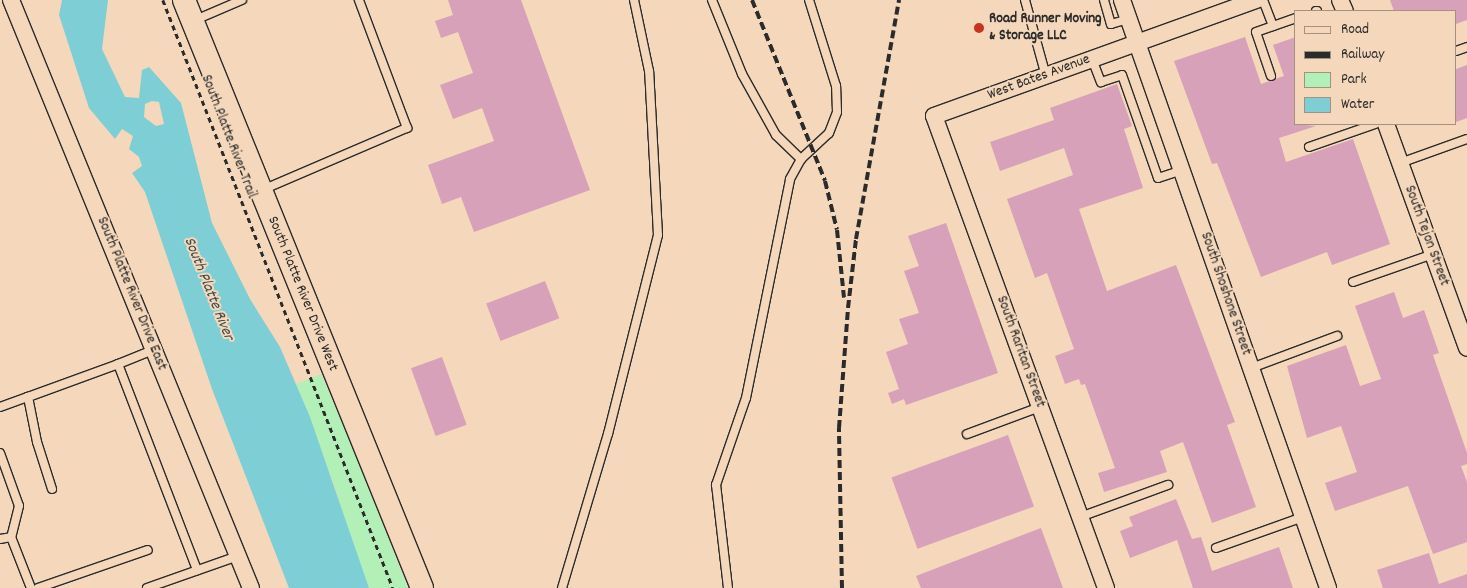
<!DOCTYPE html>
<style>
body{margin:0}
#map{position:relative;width:1467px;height:588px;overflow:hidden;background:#f5d7bb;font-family:Dekko,sans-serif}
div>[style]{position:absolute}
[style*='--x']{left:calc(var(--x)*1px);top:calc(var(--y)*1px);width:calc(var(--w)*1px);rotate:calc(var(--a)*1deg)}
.green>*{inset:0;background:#b2f0b7}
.water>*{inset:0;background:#7ecfd5}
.building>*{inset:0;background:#d7a1b9;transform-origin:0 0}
.path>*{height:2.5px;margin-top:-1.25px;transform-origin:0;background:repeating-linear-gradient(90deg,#2b2b2b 0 5px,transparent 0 9px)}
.roads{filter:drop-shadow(1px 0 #2b2b2b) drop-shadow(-1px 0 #2b2b2b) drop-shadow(0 1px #2b2b2b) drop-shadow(0 -1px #2b2b2b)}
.lane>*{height:8px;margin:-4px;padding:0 4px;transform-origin:4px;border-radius:4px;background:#f5d7bb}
.street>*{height:16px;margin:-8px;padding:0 8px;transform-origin:8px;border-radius:8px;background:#f5d7bb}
.secondary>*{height:22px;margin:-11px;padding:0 11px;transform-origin:11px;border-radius:11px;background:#f5d7bb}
.rail>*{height:4px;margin-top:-2px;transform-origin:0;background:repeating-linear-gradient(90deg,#2b2b2b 0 8px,transparent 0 12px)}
.dots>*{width:14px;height:14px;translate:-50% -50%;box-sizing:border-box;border:2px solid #f5d7bb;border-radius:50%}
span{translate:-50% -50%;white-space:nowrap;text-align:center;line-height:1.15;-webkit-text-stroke:4px #f5d7bb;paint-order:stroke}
.poi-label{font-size:15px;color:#2b2b2b;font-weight:700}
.left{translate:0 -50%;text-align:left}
.street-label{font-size:15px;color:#2b2b2b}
.water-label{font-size:16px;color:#3c4c4d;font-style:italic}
.legend{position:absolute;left:1294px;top:10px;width:162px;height:115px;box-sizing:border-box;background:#f5d7bb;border:1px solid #a49281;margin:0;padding:6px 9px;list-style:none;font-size:15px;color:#2b2b2b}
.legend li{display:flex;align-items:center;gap:10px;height:25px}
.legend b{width:25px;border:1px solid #a49281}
</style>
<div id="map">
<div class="green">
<i style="clip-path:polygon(321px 374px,348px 436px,408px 588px,369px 588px,362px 573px,334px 485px,296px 384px)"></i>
</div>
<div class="water">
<i style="clip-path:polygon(evenodd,62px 0,108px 0,102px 49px,125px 97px,139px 98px,142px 70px,149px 67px,181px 103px,212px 223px,250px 299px,280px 347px,310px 417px,369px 588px,289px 588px,212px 389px,145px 192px,132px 173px,142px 166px,139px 157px,129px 149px,133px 136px,122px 129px,115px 139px,89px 108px,59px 15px,62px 0,152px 101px,159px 102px,164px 124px,156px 126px,144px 117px,145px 104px,152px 101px)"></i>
</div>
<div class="building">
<i style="clip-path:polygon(448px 0,521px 0,590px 190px,474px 232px,461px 197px,442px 204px,428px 165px,494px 141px,482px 108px,453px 119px,440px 85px,473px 73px,458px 32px,441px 38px,435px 21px,453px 15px)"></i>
<i style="clip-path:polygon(1390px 0,1467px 0,1467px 20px,1456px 24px,1456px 11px,1394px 11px)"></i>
<i style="clip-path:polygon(1245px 37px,1261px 84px,1284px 76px,1273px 45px,1296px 37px,1296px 124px,1316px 126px,1279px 138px,1286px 162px,1353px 139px,1390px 244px,1332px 265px,1327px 252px,1261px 277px,1217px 163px,1212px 164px,1174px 61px)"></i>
<i style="clip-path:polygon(1467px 65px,1467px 118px,1456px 122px,1456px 69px)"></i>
<i style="clip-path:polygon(1117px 84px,1132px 126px,1124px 129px,1143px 188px,1079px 209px,1107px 291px,1176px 265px,1235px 422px,1227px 425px,1256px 507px,1212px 523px,1183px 442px,1160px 451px,1167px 472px,1104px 492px,1098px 473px,1115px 468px,1085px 384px,1081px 385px,1079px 379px,1065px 384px,1055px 356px,1074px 349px,1047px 273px,1035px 278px,1007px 199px,1073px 175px,1064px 148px,1000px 171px,990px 142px,1054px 120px,1050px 108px)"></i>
<i style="clip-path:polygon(946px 223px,998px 373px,906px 405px,904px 399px,892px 404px,888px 393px,899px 389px,886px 352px,908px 344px,899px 319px,919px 313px,904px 271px,919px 266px,908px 236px)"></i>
<i style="left:545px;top:281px;width:40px;height:63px;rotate:69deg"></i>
<i style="clip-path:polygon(1394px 292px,1403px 318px,1424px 310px,1439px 353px,1433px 355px,1467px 453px,1467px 464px,1461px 466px,1467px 482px,1467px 542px,1433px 554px,1408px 486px,1335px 511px,1325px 483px,1357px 472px,1341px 426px,1307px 438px,1287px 366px,1346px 345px,1360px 386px,1381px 379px,1355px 306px)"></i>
<i style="left:442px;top:357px;width:72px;height:33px;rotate:70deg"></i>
<i style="left:1008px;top:435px;width:76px;height:124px;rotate:70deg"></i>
<i style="clip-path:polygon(1176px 499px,1192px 539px,1201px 537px,1212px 571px,1279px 547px,1293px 588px,1193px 588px,1177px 540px,1130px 558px,1120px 531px,1133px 526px,1129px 517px)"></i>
<i style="clip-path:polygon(1041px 528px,1063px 588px,921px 588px,916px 576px)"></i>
<i style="clip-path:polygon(1429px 553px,1439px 584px,1467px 574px,1467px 588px,1383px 588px,1377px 570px)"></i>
</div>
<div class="path">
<i style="--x:163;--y:0;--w:631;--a:68.64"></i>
</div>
<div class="roads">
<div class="lane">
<i style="--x:712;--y:0;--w:80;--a:67.9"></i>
<i style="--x:742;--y:74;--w:70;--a:60.9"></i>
<i style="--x:776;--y:135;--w:35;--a:44"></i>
<i style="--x:1025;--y:0;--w:79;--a:74.6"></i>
<i style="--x:1104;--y:0;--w:25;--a:74"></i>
<i style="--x:1111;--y:24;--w:19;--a:-16"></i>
<i style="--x:1263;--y:0;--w:28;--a:69"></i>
<i style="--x:1316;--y:11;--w:1;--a:0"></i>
<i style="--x:195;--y:20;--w:51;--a:-23.1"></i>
<i style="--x:1456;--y:51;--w:12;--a:-20"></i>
<i style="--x:1092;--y:59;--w:25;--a:69"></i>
<i style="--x:1101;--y:82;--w:22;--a:-18"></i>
<i style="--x:1122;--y:75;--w:109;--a:70.7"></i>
<i style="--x:1158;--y:178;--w:25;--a:-18"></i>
<i style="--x:1271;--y:76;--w:46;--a:-108.8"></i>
<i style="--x:1256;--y:32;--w:42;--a:-19.3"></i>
<i style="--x:1309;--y:147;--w:70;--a:-19.2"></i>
<i style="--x:1400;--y:163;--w:71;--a:-19.7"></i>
<i style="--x:262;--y:190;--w:158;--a:-23.2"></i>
<i style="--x:407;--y:128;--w:137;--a:-110.6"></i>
<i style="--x:1353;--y:282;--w:85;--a:-19.3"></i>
<i style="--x:153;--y:350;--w:38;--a:158"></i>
<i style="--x:118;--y:364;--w:221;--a:69"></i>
<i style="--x:1251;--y:368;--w:92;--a:-20.4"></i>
<i style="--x:0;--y:407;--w:30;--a:-20"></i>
<i style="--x:967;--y:434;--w:78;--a:-20.3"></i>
<i style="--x:0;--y:453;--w:56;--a:70.3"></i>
<i style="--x:19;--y:506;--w:32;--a:104"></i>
<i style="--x:11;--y:537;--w:55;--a:68.6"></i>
<i style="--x:52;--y:489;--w:49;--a:-107.7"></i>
<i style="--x:37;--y:442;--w:46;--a:-101.3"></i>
<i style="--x:28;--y:397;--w:96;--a:-20.1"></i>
<i style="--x:1080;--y:517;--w:94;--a:-20"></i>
<i style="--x:0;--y:539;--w:11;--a:-10"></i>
<i style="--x:1216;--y:548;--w:92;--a:-19.6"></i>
<i style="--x:38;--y:588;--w:116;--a:-19.1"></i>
<i style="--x:147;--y:588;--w:96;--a:-19.4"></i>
<i style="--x:562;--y:588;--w:161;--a:-73.4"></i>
<i style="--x:608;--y:434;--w:205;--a:-75.9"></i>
<i style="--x:658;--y:235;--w:164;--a:-93.1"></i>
<i style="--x:649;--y:71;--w:73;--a:-101.9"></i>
<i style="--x:728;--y:588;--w:104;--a:-96.6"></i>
<i style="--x:716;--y:485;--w:92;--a:-71"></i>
<i style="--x:746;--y:398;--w:223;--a:-78.6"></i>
<i style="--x:790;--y:179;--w:23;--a:-61"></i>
<i style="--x:801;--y:159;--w:38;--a:-43"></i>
<i style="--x:829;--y:133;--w:22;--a:-69"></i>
<i style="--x:837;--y:112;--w:26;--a:-92"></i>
<i style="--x:836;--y:86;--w:90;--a:-107.4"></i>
</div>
<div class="street">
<i style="--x:11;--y:0;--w:635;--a:67.8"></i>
<i style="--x:1122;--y:0;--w:623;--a:70.69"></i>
<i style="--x:1340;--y:0;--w:12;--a:66"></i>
<i style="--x:1386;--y:124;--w:238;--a:70.1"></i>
<i style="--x:1106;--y:588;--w:502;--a:-110.02"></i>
<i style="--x:934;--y:116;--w:343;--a:-19.8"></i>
</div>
<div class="secondary">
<i style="--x:184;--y:0;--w:634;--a:67.96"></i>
</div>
</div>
<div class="rail">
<i style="--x:752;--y:0;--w:195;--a:68"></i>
<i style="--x:825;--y:181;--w:50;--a:76.2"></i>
<i style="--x:837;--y:230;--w:68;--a:84.1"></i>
<i style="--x:842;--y:588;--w:160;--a:-91.1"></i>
<i style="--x:839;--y:428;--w:120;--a:-85.7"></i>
<i style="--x:848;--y:308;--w:69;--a:-83.4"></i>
<i style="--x:856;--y:239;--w:243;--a:-79.8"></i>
</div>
<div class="dots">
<i style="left:979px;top:28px;background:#c8321e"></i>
</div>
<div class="poi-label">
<span class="left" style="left:989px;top:28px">Road Runner Moving<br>&amp; Storage LLC</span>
</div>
<div class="street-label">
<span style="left:1039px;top:78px;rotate:-20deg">West Bates Avenue</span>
<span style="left:228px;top:137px;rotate:69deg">South Platte River Trail</span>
<span style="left:1426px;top:236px;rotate:70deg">South Tejon Street</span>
<span style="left:131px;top:294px;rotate:68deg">South Platte River Drive East</span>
<span style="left:302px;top:294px;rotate:68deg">South Platte River Drive West</span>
<span style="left:1225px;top:294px;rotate:71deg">South Shoshone Street</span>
<span style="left:1020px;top:352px;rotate:70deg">South Raritan Street</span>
</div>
<div class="water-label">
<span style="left:208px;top:289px;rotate:68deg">South Platte River</span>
</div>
<ul class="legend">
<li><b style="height:6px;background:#f5d7bb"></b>Road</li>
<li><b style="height:6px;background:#2b2b2b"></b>Railway</li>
<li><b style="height:14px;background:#b2f0b7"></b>Park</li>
<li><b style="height:14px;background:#7ecfd5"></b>Water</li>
</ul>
</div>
